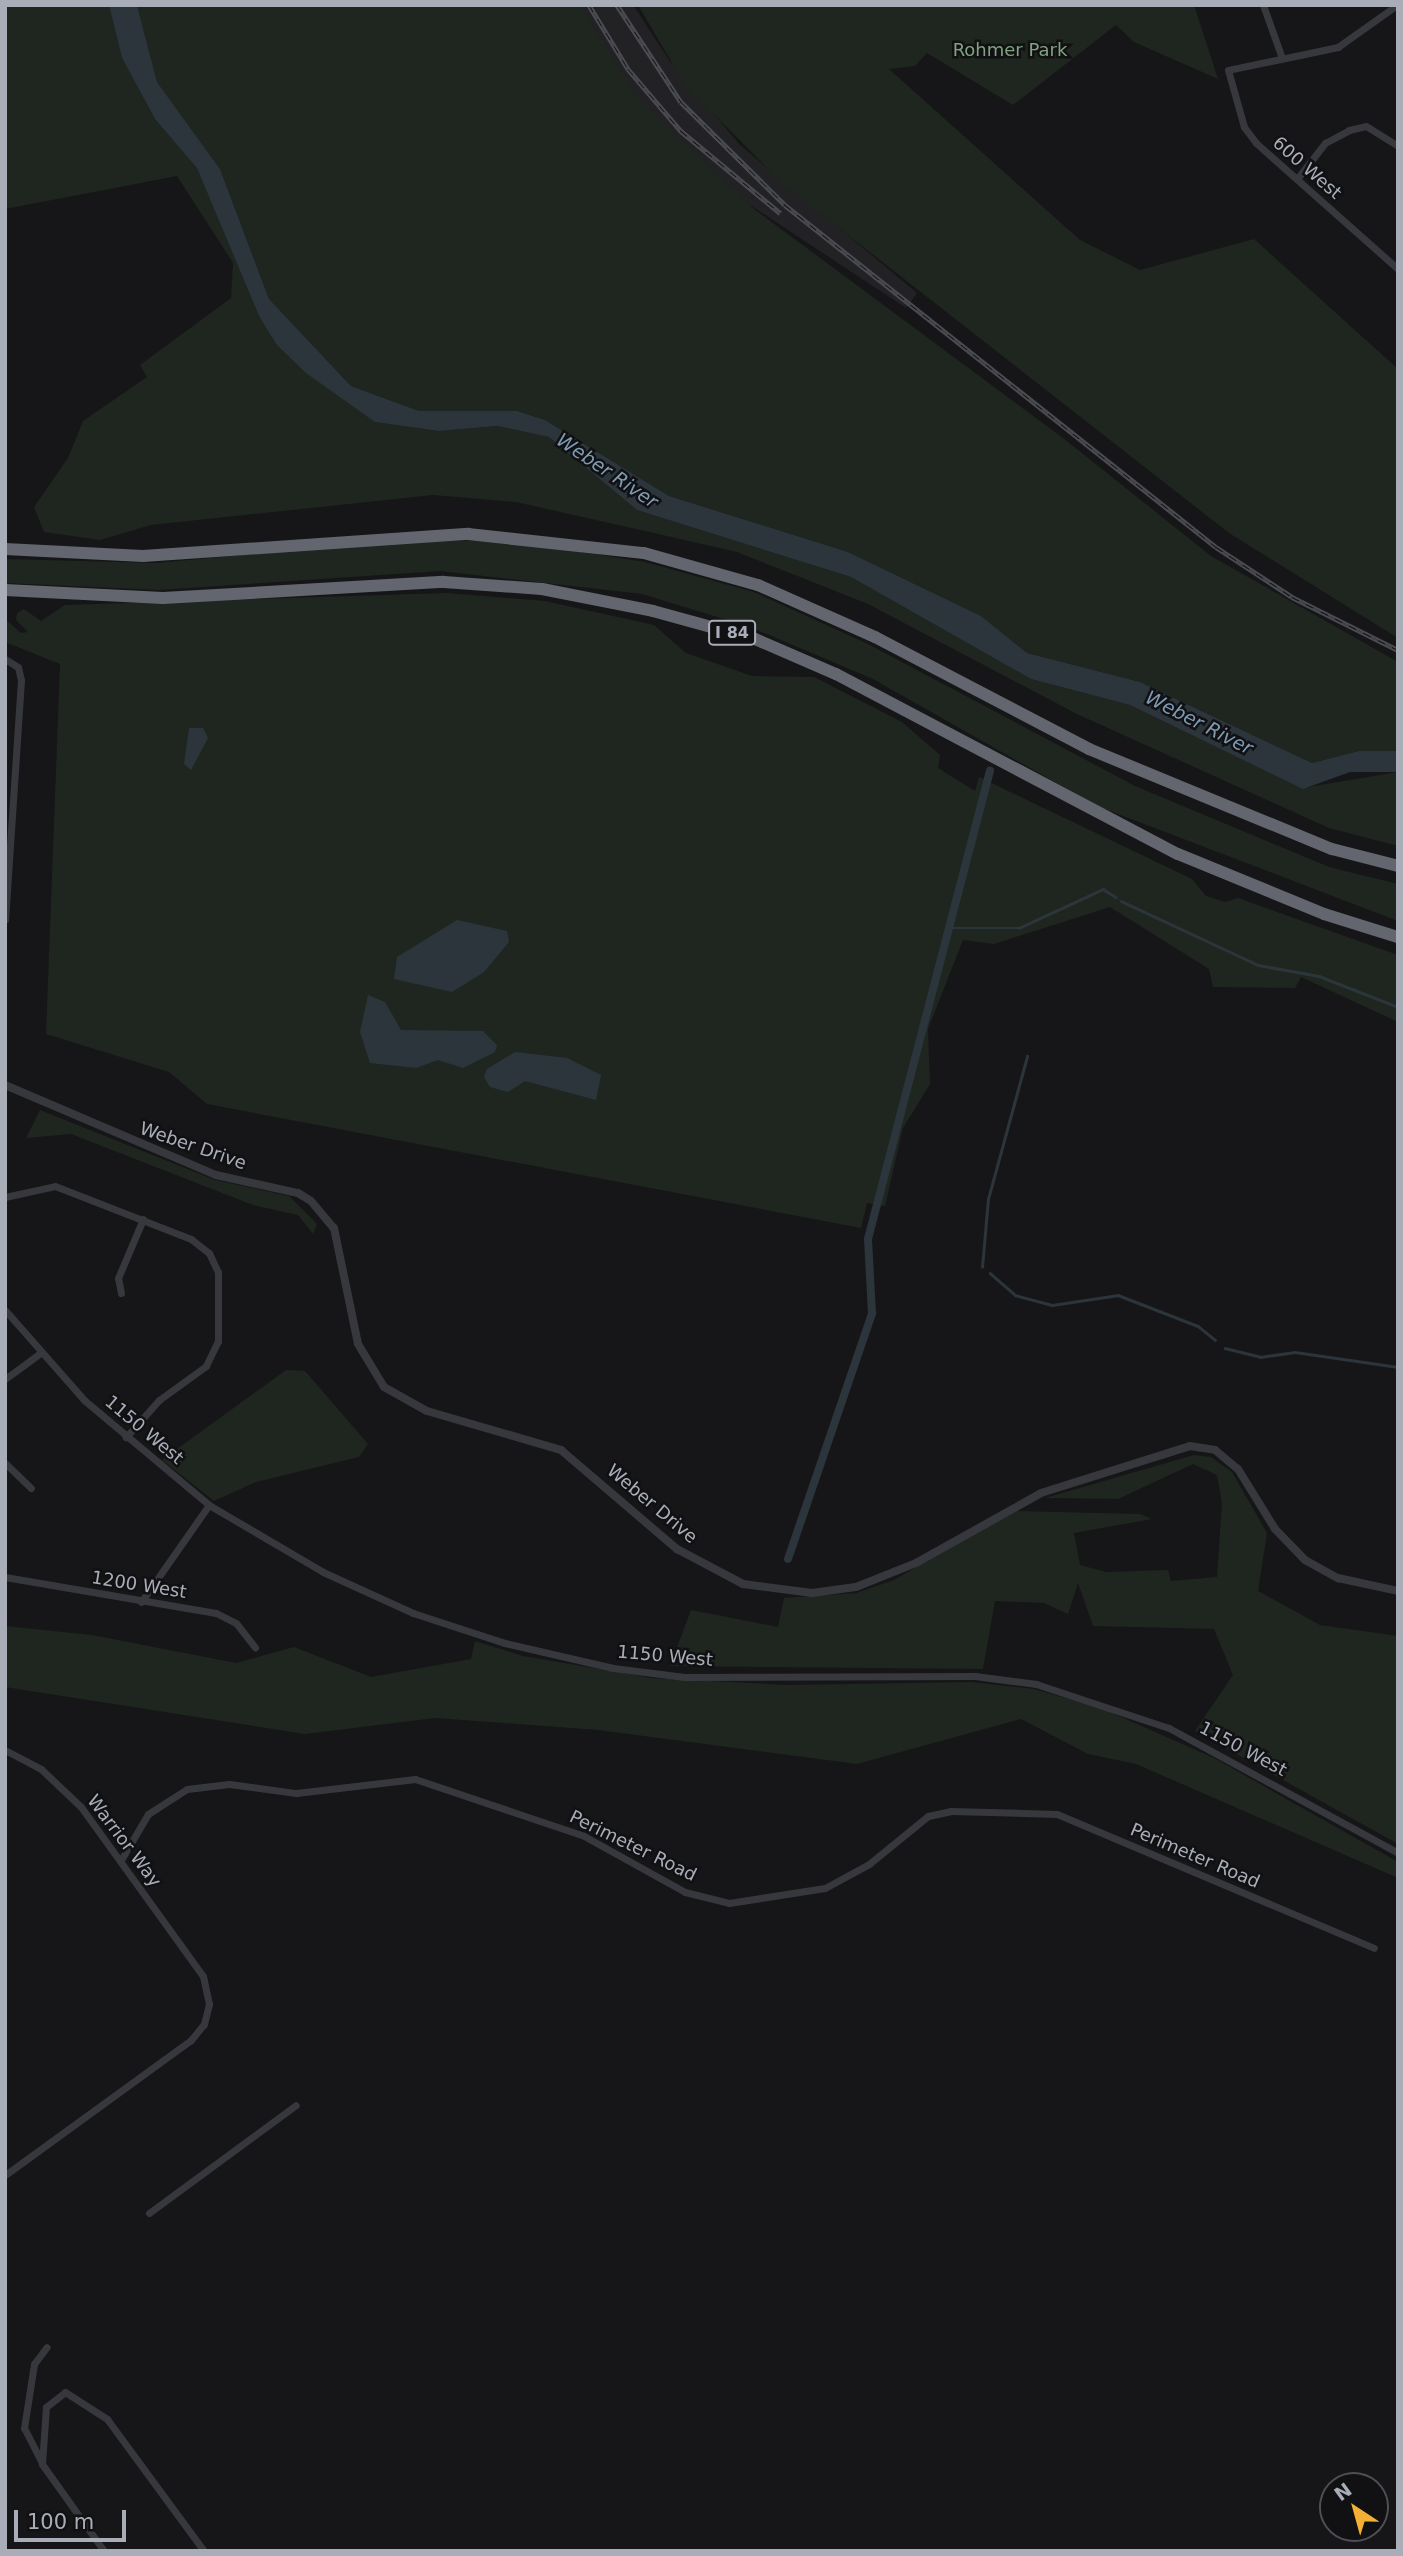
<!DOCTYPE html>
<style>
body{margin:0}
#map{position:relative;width:1403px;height:2556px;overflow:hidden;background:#161618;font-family:"DejaVu Sans",sans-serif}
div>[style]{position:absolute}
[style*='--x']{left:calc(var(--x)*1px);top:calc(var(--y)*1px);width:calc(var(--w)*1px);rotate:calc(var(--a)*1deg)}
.built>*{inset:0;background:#222225}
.green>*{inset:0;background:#1e261f}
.water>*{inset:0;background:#2c353c}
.stream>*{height:2.5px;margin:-1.25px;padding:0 1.25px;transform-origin:1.25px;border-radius:1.25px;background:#2c353c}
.canal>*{height:8px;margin:-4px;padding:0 4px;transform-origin:4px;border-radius:4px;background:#2c353c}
.minor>*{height:7px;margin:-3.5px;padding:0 3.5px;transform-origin:3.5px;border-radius:3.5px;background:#37383d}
.tertiary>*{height:8px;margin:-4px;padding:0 4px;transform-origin:4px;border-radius:4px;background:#37383d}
.motorway>*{height:12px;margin:-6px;padding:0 6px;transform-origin:6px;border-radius:6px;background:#63666e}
.rail>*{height:5px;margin-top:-2.5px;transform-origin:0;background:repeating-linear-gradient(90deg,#111113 0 8px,#4a4c52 0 16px);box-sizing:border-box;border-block:2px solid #4a4c52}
span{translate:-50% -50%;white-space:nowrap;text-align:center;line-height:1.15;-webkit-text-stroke:5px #111113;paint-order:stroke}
.shield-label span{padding:2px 5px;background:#111113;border:2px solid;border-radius:5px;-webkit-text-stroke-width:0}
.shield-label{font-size:16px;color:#a8adb8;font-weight:700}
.park-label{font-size:18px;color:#7fa381}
.street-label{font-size:18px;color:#a8adb8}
.water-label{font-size:19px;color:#7f9bb3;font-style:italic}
.frame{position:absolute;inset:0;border:7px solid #a8adb8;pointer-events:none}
.north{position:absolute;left:1319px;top:2472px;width:70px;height:70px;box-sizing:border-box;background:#111113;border:2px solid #4d4f55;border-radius:50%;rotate:324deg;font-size:19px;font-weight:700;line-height:28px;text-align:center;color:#a8adb8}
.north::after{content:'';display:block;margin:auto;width:24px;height:32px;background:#f2b134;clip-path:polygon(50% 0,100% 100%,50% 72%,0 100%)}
.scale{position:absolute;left:14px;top:2510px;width:112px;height:32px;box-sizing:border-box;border:4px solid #a8adb8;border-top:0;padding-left:9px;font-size:21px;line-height:24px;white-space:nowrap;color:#a8adb8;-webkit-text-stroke:5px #111113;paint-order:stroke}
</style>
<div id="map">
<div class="built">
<i style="clip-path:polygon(578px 5px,633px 5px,669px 60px,740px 145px,917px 293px,906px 308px,729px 191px,642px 104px)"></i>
</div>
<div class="green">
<i style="clip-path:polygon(5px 5px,109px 5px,122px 58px,155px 119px,197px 167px,259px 316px,375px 422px,439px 431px,497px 426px,549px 437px,637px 510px,851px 577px,1031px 679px,1130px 705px,1302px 788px,1398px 772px,1398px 846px,1329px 828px,1077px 714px,868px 604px,737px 552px,645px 531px,516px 502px,433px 495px,151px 525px,100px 540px,44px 532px,34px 507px,68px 458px,83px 421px,147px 377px,140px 365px,231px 298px,233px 263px,177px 176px,5px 209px)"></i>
<i style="clip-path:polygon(137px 5px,579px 5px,642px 103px,754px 209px,1063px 438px,1211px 556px,1398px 662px,1398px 751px,1359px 751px,1312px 763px,1140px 682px,1027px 653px,981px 616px,848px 552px,669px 496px,545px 420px,517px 411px,419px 411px,351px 386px,269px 299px,220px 169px,157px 82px)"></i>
<i style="clip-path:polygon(638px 5px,1194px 5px,1218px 79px,1134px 42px,1116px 25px,1013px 105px,927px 53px,915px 66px,889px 69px,1080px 240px,1140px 270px,1254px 239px,1398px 369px,1398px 638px,1229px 533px,784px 185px,685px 85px)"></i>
<i style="clip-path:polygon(414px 539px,519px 542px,645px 562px,754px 592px,868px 644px,1135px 786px,1329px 867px,1398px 884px,1398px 921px,1097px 806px,873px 679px,750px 627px,642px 594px,440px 571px,159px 590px,5px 583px,5px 559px,156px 563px)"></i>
<i style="clip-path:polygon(447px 593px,545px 601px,654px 625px,686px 653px,752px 676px,814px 677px,902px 722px,940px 755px,938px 768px,975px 791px,979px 777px,1192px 879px,1206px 896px,1225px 902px,1238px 898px,1398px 955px,1398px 1022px,1301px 977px,1295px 988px,1213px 987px,1209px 969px,1110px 907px,994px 944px,963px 940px,928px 1029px,930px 1084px,903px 1128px,885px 1206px,867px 1203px,861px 1228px,207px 1104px,169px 1072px,46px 1034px,60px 664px,5px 642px,5px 619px,21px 633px,28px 632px,16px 620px,17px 613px,24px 609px,41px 621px,65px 605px)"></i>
<i style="clip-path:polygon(40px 1110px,215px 1180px,289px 1196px,317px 1224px,313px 1234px,298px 1215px,253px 1205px,71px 1134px,26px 1138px)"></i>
<i style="clip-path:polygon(286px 1370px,305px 1371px,368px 1444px,359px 1457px,256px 1482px,214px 1501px,162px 1460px)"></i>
<i style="clip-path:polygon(1194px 1455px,1211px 1457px,1232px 1472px,1267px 1533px,1258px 1591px,1320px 1625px,1398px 1636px,1398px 1844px,1195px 1731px,1233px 1675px,1214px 1629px,1093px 1626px,1078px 1583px,1068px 1614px,1044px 1603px,995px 1601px,983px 1669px,670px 1666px,691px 1610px,778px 1627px,784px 1598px,856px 1593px,894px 1580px,1014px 1511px,1140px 1514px,1152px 1519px,1074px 1533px,1080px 1565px,1106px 1572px,1168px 1570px,1171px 1581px,1217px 1577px,1222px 1503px,1217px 1475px,1193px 1464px,1118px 1499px,1045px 1498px)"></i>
<i style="clip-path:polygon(5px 1626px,92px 1635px,236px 1663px,294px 1647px,371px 1677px,471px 1659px,475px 1641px,523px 1656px,652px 1678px,786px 1685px,971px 1682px,1034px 1689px,1103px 1709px,1214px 1758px,1398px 1862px,1398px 1878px,1136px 1764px,1088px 1754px,1021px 1719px,857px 1764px,598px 1730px,435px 1718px,305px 1734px,5px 1687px)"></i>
</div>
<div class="water">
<i style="clip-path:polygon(109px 5px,137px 5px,157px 82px,220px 169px,269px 299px,351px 386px,419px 411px,517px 411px,545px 420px,669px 496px,848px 552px,981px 616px,1027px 653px,1140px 682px,1312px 763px,1359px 751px,1398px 751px,1398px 772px,1350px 772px,1303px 789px,1130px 705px,1031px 679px,851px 577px,637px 510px,549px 437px,497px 426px,439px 431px,375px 422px,306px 373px,277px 345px,259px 316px,197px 168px,155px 119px,122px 58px)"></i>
<i style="clip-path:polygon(189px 728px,203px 728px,208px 738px,191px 770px,184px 764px)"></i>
<i style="clip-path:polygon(457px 920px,507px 931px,509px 942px,484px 972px,452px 992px,394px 979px,397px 957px)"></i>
<i style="clip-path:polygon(368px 995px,385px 1002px,401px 1030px,483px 1031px,497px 1045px,495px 1052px,463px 1068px,438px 1060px,416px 1068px,370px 1063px,360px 1032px)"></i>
<i style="clip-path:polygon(515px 1052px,567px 1058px,601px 1075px,596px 1100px,525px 1081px,508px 1092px,490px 1087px,484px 1077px,487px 1069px)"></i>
</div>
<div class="stream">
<i style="--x:1121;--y:901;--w:151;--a:25"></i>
<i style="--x:1258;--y:965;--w:62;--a:10.2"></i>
<i style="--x:1319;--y:976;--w:85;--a:21.4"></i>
<i style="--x:949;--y:928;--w:70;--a:0"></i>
<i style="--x:1019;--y:928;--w:93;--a:-24.9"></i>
<i style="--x:1103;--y:889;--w:15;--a:32"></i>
<i style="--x:982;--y:1267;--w:68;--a:-85"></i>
<i style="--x:988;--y:1199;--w:148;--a:-74.7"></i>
<i style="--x:990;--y:1273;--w:33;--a:41"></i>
<i style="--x:1015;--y:1295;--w:38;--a:15"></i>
<i style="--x:1052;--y:1305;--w:67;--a:-8.6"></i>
<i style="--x:1118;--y:1295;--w:86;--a:21.2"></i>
<i style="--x:1198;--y:1326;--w:22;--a:39"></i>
<i style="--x:1225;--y:1348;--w:36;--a:14"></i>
<i style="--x:1260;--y:1357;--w:35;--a:-8"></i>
<i style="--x:1295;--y:1352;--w:104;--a:8.3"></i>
</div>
<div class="canal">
<i style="--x:788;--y:1559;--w:260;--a:-71.1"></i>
<i style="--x:872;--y:1313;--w:74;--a:-93.1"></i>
<i style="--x:868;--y:1239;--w:484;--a:-75.4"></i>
</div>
<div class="minor">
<i style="--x:1263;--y:5;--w:56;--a:70.3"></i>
<i style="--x:1397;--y:5;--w:72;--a:144.6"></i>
<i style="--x:1338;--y:47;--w:112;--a:168.2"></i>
<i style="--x:1228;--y:70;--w:59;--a:74.3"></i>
<i style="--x:1244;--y:127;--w:20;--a:53"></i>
<i style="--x:1256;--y:143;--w:190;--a:41.6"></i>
<i style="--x:1297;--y:179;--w:46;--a:-52.1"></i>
<i style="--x:1325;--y:143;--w:27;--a:-28"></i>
<i style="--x:1349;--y:130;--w:17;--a:-13"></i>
<i style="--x:1366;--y:126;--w:38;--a:32"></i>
<i style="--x:5;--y:659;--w:15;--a:32"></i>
<i style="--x:18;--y:667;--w:13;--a:77"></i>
<i style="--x:21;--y:680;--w:240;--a:93.8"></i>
<i style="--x:5;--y:1197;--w:51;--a:-12.4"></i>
<i style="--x:55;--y:1186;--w:146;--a:21.3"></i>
<i style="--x:191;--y:1239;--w:23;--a:38"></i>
<i style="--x:209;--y:1253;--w:21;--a:65"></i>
<i style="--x:218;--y:1272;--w:69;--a:90"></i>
<i style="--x:218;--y:1341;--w:28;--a:116"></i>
<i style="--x:206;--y:1366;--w:58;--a:144.1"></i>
<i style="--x:159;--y:1400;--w:50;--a:131.7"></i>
<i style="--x:121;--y:1293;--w:15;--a:-101"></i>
<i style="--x:118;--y:1278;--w:64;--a:-67"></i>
<i style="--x:5;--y:1310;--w:120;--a:48.7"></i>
<i style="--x:84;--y:1400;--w:163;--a:40"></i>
<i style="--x:209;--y:1505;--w:132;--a:30.4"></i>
<i style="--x:323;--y:1572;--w:99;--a:24.5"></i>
<i style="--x:413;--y:1613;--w:97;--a:18.1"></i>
<i style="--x:505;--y:1643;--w:111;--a:13"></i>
<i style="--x:613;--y:1668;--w:72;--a:7.2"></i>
<i style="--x:684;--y:1677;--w:291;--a:-0.2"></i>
<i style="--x:975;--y:1676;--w:62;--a:7.5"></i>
<i style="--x:1036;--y:1684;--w:140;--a:18.3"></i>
<i style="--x:1169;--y:1728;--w:261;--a:28.6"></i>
<i style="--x:5;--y:1379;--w:42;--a:-36.3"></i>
<i style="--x:5;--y:1463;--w:36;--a:44"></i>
<i style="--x:5;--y:1577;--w:214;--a:9.7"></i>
<i style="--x:216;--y:1613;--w:22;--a:27"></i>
<i style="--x:236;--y:1623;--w:31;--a:52"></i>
<i style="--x:141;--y:1602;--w:118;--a:-55"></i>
<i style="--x:5;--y:1750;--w:41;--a:27.8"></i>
<i style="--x:41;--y:1769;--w:55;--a:43.5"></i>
<i style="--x:81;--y:1807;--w:208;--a:54.2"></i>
<i style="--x:203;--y:1976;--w:29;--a:78"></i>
<i style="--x:209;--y:2004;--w:21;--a:104"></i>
<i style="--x:204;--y:2024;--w:21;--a:129"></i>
<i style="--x:191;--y:2040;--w:230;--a:144"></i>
<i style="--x:121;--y:1860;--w:53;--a:-59.6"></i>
<i style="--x:148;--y:1814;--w:46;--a:-32.7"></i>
<i style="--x:187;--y:1789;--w:42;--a:-6.8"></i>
<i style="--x:229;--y:1784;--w:68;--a:7.7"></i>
<i style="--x:296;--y:1793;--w:120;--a:-6.7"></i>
<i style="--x:415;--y:1779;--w:178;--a:18.6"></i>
<i style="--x:584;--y:1836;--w:115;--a:29"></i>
<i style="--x:685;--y:1892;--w:45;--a:14"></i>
<i style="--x:729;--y:1903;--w:97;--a:-8.9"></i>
<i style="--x:825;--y:1888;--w:50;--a:-28.6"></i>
<i style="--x:869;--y:1864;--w:76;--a:-39.1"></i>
<i style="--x:928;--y:1816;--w:24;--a:-12"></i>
<i style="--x:951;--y:1811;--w:106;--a:1.6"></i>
<i style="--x:1057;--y:1814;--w:344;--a:22.9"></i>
<i style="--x:149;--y:2213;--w:182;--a:-36.3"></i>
<i style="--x:42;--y:2463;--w:39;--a:-117"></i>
<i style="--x:24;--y:2428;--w:65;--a:-81.1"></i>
<i style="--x:34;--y:2364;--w:21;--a:-53"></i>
<i style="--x:104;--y:2551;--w:107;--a:-125.5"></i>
<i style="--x:42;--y:2464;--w:57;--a:-86"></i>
<i style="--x:46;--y:2407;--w:24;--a:-38"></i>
<i style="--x:65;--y:2392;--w:50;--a:32.7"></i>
<i style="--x:107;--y:2419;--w:164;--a:53.7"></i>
</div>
<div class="tertiary">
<i style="--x:5;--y:1085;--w:229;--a:23.1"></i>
<i style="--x:216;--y:1175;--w:84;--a:12.4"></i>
<i style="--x:298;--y:1193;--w:15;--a:32"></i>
<i style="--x:311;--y:1201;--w:35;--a:50"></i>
<i style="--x:334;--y:1228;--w:118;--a:78.3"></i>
<i style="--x:358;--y:1344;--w:50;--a:58.8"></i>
<i style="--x:384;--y:1387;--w:49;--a:29.2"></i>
<i style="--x:427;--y:1411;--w:140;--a:16.2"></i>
<i style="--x:561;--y:1450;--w:153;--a:40.5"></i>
<i style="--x:677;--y:1549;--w:75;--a:27.9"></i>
<i style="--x:743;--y:1584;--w:70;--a:7.4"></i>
<i style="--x:812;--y:1593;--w:44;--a:-7.8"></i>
<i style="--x:856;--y:1587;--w:65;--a:-21.8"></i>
<i style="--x:916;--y:1563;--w:143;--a:-29.2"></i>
<i style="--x:1041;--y:1493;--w:156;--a:-17.5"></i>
<i style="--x:1190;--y:1446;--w:25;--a:9"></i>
<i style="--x:1215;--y:1450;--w:30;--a:40"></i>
<i style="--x:1238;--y:1469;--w:70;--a:58.3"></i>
<i style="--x:1275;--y:1529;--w:43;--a:45.9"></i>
<i style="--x:1305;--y:1560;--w:38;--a:29"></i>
<i style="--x:1338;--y:1578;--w:61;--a:12.2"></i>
</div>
<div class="motorway">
<i style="--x:5;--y:549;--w:138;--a:2.9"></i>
<i style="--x:143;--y:556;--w:326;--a:-3.9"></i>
<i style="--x:468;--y:534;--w:177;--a:6.2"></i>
<i style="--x:644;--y:553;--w:118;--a:15.7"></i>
<i style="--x:758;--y:585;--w:128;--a:24"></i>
<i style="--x:875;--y:637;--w:242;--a:27.6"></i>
<i style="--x:1089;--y:749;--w:263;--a:22.4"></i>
<i style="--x:1332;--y:849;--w:68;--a:14.4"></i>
<i style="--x:5;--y:590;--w:158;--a:2.9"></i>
<i style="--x:163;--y:598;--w:281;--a:-3.3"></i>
<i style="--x:444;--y:582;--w:98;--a:4.1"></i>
<i style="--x:542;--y:589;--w:113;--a:11.2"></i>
<i style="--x:653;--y:611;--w:106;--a:15.4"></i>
<i style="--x:755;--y:639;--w:88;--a:23.4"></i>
<i style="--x:836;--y:674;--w:386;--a:27.8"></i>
<i style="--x:1178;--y:854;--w:158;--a:22.3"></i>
<i style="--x:1324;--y:914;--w:77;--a:17.3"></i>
</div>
<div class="rail">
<i style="--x:589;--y:5;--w:75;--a:58.6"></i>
<i style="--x:628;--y:69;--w:82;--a:49.5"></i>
<i style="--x:681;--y:131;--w:129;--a:39.6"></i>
<i style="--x:617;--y:5;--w:116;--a:56.6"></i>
<i style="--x:681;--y:102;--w:146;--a:44.7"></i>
<i style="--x:785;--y:205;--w:550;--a:38.43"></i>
<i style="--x:1216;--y:547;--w:91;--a:33.3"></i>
<i style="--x:1292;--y:597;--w:119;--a:26.6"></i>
</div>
<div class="shield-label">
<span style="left:732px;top:633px">I 84</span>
</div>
<div class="park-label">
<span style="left:1010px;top:50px">Rohmer Park</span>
</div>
<div class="street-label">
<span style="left:1307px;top:168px;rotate:41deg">600 West</span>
<span style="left:193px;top:1146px;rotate:19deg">Weber Drive</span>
<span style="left:144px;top:1430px;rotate:40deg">1150 West</span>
<span style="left:652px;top:1504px;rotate:40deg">Weber Drive</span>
<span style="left:139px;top:1585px;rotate:9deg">1200 West</span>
<span style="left:665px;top:1656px;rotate:5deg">1150 West</span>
<span style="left:1243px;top:1749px;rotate:28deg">1150 West</span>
<span style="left:124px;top:1841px;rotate:53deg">Warrior Way</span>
<span style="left:633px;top:1846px;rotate:26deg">Perimeter Road</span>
<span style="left:1195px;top:1856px;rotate:23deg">Perimeter Road</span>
</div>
<div class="water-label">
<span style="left:607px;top:471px;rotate:34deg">Weber River</span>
<span style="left:1199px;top:723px;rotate:27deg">Weber River</span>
</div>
<div class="frame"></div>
<div class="north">N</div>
<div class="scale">100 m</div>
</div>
